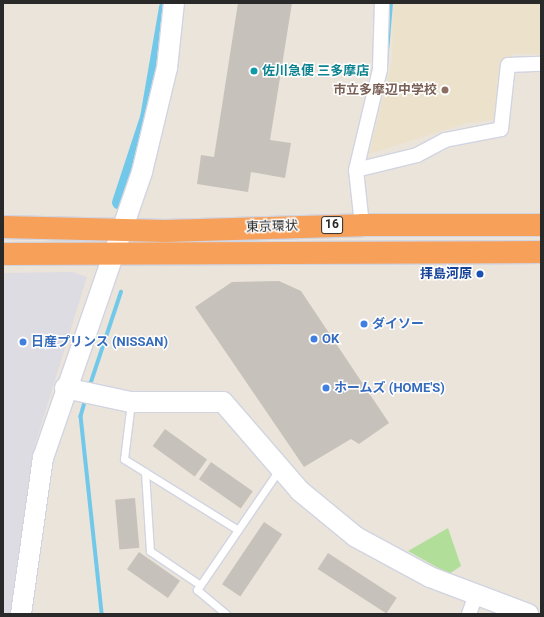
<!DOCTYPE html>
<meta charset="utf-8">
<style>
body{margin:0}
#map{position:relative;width:544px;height:617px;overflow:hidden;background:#ebe4db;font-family:Roboto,"Noto Sans JP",sans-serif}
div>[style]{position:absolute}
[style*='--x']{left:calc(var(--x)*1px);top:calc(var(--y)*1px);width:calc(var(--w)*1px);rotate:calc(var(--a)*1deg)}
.industrial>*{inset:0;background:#dedce3}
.education>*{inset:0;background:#ece2cb}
.green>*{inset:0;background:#b1df9a}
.stream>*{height:3.5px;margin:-1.75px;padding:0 1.75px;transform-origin:1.75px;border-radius:1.75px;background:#72c8e9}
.canal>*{height:13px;margin:-6.5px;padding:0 6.5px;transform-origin:6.5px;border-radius:6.5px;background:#72c8e9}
.building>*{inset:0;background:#c6c1bb;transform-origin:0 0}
.roads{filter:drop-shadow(1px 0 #d1d4e1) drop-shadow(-1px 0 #d1d4e1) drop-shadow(0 1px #d1d4e1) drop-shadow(0 -1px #d1d4e1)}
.lane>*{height:7px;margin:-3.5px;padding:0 3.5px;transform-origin:3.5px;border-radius:3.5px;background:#fff}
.street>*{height:14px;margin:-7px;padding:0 7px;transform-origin:7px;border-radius:7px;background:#fff}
.secondary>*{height:20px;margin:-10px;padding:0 10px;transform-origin:10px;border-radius:10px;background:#fff}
.highway>*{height:22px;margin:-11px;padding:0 11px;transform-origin:11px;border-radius:11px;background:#f7a05a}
.dots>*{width:11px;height:11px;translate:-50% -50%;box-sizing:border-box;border:2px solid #fff;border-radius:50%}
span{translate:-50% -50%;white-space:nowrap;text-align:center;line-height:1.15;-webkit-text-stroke:3px #fff;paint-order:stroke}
.shield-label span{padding:1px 3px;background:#fff;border:1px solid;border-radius:3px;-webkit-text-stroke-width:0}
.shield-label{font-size:12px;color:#292929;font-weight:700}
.culture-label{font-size:13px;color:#0d838f;font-weight:700}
.left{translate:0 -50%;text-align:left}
.education-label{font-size:13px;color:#785e54;font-weight:700}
.right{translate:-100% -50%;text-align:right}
.street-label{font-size:13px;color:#292929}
.transit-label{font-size:13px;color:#164399;font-weight:700}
.shop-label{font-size:13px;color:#366cbe;font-weight:700}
.frame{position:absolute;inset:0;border:4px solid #292929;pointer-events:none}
</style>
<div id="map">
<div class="industrial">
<i style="clip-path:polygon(73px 272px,87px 277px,35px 445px,16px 582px,10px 614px,3px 614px,3px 273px)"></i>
</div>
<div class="education">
<i style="clip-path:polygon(393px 3px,541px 3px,541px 54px,512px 54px,502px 119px,467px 123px,369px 154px,392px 61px)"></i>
</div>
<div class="green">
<i style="clip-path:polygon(448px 528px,461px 566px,449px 574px,408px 551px)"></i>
</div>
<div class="stream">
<i style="--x:386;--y:64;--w:61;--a:-85.3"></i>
<i style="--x:89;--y:388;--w:101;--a:-71.6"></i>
<i style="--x:86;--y:399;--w:18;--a:106"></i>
<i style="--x:81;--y:416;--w:199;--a:83.9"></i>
</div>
<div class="canal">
<i style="--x:118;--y:202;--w:89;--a:-71.8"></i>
<i style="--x:146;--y:117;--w:112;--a:-80.2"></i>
</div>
<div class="building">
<i style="clip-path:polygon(238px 3px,292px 3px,270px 140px,291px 143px,285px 178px,251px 172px,248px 192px,197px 184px,201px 155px,214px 157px)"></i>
<i style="clip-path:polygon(279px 281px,301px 291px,389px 423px,359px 444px,351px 439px,304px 467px,195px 307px,232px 282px)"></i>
<i style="left:165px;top:429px;width:52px;height:21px;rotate:36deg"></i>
<i style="left:211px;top:462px;width:51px;height:21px;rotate:35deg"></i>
<i style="left:135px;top:498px;width:50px;height:20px;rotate:85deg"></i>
<i style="left:264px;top:522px;width:22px;height:75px;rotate:34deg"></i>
<i style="left:139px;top:552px;width:50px;height:21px;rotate:35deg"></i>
<i style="left:328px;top:553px;width:82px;height:19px;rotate:33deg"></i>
</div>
<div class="roads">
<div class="lane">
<i style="--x:131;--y:402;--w:57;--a:97"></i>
<i style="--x:124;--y:459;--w:134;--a:31.9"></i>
<i style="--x:145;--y:472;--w:79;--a:86.4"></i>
<i style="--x:150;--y:551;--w:60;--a:34.2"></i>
<i style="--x:226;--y:614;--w:38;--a:-140"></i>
<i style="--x:197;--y:590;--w:145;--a:-55.7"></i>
</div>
<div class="street">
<i style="--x:356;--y:170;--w:63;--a:-13.8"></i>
<i style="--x:417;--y:155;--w:32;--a:-28"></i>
<i style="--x:445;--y:140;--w:57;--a:-11.1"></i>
<i style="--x:501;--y:129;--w:64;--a:-83.8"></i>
<i style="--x:508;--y:65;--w:33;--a:-2"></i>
<i style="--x:362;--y:225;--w:55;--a:-96.2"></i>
<i style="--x:356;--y:170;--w:104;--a:-76.6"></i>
<i style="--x:380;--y:69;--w:66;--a:-88.3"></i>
<i style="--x:469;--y:614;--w:20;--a:-70"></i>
</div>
<div class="secondary">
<i style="--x:65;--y:388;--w:67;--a:12"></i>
<i style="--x:131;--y:402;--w:92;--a:0"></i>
<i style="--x:223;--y:402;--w:118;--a:49.1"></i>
<i style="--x:300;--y:491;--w:72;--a:39.4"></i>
<i style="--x:356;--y:537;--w:84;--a:28.4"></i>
<i style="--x:430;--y:577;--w:105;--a:20.7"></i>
<i style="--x:21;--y:614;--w:158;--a:-82"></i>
<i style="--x:43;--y:458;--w:303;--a:-70.9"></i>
<i style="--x:142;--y:172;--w:107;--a:-76.5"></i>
<i style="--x:167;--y:68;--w:65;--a:-83.9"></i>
</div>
<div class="highway">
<i style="--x:3;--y:227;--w:162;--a:1.4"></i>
<i style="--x:165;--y:231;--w:197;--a:-1.7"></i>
<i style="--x:362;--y:225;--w:179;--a:0"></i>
<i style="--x:3;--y:254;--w:538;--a:-0.21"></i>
</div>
</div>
<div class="dots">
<i style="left:254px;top:71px;background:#0f9aa8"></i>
<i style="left:445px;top:90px;background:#8d6e63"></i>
<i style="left:480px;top:274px;background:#1a4fb4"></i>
<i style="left:364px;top:324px;background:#3f7fe0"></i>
<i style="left:314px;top:339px;background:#3f7fe0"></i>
<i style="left:23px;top:342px;background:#3f7fe0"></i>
<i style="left:326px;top:388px;background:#3f7fe0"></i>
</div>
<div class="shield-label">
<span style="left:332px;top:225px">16</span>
</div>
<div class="culture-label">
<span class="left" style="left:262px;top:71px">佐川急便 三多摩店</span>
</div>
<div class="education-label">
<span class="right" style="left:437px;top:90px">市立多摩辺中学校</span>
</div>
<div class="street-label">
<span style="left:272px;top:227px;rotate:-2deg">東京環状</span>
</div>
<div class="transit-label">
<span class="right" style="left:472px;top:274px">拝島河原</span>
</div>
<div class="shop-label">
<span class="left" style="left:372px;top:324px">ダイソー</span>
<span class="left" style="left:322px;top:339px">OK</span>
<span class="left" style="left:31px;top:342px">日産プリンス (NISSAN)</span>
<span class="left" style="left:334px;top:388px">ホームズ (HOME'S)</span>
</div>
<div class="frame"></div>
</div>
